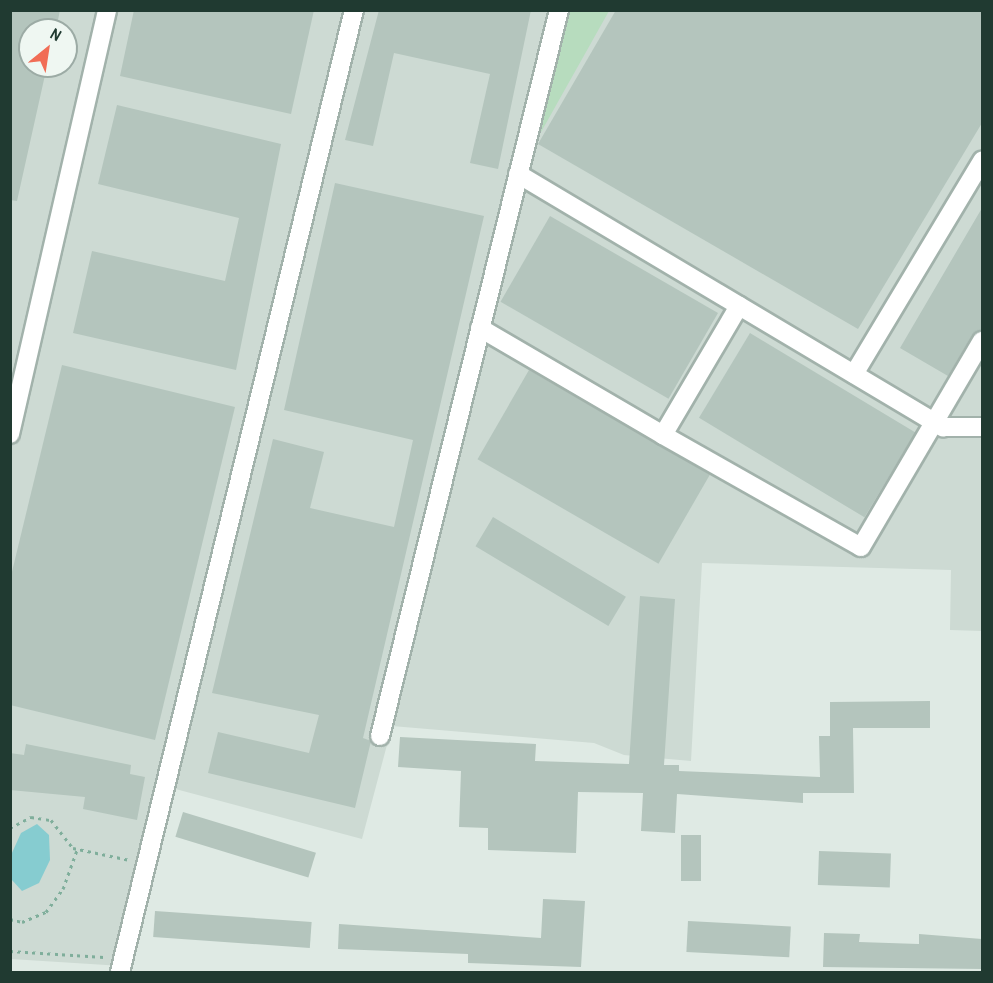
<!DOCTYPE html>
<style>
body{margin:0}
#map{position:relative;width:993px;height:983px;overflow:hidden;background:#dfeae4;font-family:"Archivo Narrow",sans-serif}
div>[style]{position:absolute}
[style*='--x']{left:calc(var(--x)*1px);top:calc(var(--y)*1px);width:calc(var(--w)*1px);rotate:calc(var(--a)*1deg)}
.built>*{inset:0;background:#cddad3}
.green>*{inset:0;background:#b7dcbe}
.water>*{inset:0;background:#86ccd0}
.building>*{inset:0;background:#b4c5bd;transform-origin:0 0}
.path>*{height:3px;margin-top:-1.5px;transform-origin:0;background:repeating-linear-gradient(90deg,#7fae9b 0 3px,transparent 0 7.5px)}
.roads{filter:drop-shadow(2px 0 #a2b2ab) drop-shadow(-2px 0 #a2b2ab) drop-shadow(0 2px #a2b2ab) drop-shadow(0 -2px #a2b2ab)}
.minor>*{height:18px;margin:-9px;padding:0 9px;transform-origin:9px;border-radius:9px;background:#fff}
span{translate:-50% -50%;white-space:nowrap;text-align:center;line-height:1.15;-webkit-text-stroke:4.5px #eff7f2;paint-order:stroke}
.frame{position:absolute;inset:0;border:12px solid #203a31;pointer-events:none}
.north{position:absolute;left:18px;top:18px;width:60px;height:60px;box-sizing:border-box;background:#eff7f2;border:2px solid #9caba5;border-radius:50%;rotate:30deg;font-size:16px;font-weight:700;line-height:24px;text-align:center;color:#203a31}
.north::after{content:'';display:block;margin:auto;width:21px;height:27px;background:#f16d56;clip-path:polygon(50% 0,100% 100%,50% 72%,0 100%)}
</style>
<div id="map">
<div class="built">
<i style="clip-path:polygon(evenodd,10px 11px,982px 11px,982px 631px,950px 630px,951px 570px,702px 563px,691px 761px,624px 755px,594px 743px,392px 726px,362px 839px,168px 787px,122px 966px,11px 959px,10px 11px,30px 30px,66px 30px,66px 66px,30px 66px,30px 30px)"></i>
</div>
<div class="green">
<i style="clip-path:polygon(566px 11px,609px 11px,536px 141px)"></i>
</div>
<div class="water">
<i style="clip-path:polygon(37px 824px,49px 835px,50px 860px,39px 883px,22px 891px,11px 879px,11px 855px,21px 833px)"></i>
</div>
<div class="building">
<i style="clip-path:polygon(10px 10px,60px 10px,56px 30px,30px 30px,30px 66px,47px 66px,17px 201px,10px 200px)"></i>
<i style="clip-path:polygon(134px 10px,314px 10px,291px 114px,120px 76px)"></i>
<i style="clip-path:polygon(379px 10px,531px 10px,498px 169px,470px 163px,490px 74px,394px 53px,373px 146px,345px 140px)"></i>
<i style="clip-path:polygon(616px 10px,982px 10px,982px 123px,858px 329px,538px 144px)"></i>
<i style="clip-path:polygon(117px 105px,281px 144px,236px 370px,73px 333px,92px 251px,225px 281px,239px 218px,98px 184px)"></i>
<i style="clip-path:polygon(335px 183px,484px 216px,363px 738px,371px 741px,355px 808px,208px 773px,218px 732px,309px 753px,319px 715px,212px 693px,273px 439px,324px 452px,310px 508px,394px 527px,413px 440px,284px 410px)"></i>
<i style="clip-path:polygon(982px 208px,982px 330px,972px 335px,948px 376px,900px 348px)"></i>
<i style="left:550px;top:216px;width:194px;height:99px;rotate:30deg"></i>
<i style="left:750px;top:333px;width:193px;height:99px;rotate:31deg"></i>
<i style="clip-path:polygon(62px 365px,235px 407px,155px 740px,10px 705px,10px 580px)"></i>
<i style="left:529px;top:370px;width:209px;height:103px;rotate:30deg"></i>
<i style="left:493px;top:517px;width:155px;height:34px;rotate:31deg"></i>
<i style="clip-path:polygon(640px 596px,675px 599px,664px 765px,679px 765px,679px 771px,820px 777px,819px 736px,830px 736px,830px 702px,930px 701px,930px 728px,853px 728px,854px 793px,803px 793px,803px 803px,677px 794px,675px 833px,641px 831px,643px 793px,578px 792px,576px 853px,488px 850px,488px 828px,459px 827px,461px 771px,398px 767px,400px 737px,536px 744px,535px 761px,629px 764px)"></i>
<i style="clip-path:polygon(26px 744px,131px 765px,130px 774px,145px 777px,137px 820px,83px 809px,85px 797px,10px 790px,10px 753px,24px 755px)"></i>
<i style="left:183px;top:812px;width:139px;height:26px;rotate:17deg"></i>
<i style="left:681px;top:835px;width:20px;height:46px"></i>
<i style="left:819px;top:851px;width:72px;height:34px;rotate:2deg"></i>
<i style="clip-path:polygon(543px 899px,585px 901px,581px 967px,468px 963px,468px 954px,338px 949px,339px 924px,541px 938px)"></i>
<i style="left:155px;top:911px;width:157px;height:26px;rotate:4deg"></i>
<i style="left:688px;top:921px;width:103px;height:31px;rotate:3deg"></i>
<i style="clip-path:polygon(824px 933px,860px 934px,859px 942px,919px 944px,919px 934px,982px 939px,982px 969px,823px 967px)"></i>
</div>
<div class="path">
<i style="--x:10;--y:828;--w:24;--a:-28"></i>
<i style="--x:31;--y:817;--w:20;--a:9"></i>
<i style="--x:51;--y:820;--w:36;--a:52"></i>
<i style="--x:73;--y:848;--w:58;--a:11.9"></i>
<i style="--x:10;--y:919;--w:12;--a:14"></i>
<i style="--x:22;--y:922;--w:26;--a:-23"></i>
<i style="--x:46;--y:912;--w:29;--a:-54"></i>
<i style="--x:63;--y:889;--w:41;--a:-70.3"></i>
<i style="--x:10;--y:951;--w:94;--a:3.7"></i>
</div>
<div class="roads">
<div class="minor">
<i style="--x:518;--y:174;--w:495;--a:30.8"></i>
<i style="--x:943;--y:427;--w:39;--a:0"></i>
<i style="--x:480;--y:328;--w:212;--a:30.3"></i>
<i style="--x:663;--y:435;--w:150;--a:-59.5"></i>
<i style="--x:854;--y:374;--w:249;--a:-59"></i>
<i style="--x:10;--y:434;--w:435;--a:-77.1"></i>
<i style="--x:663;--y:435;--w:227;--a:29.5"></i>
<i style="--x:861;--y:547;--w:239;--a:-59.6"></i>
<i style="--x:380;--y:736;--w:748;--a:-76.15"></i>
<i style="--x:120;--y:972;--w:990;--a:-76.33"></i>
</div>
</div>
<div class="frame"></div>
<div class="north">N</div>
</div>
